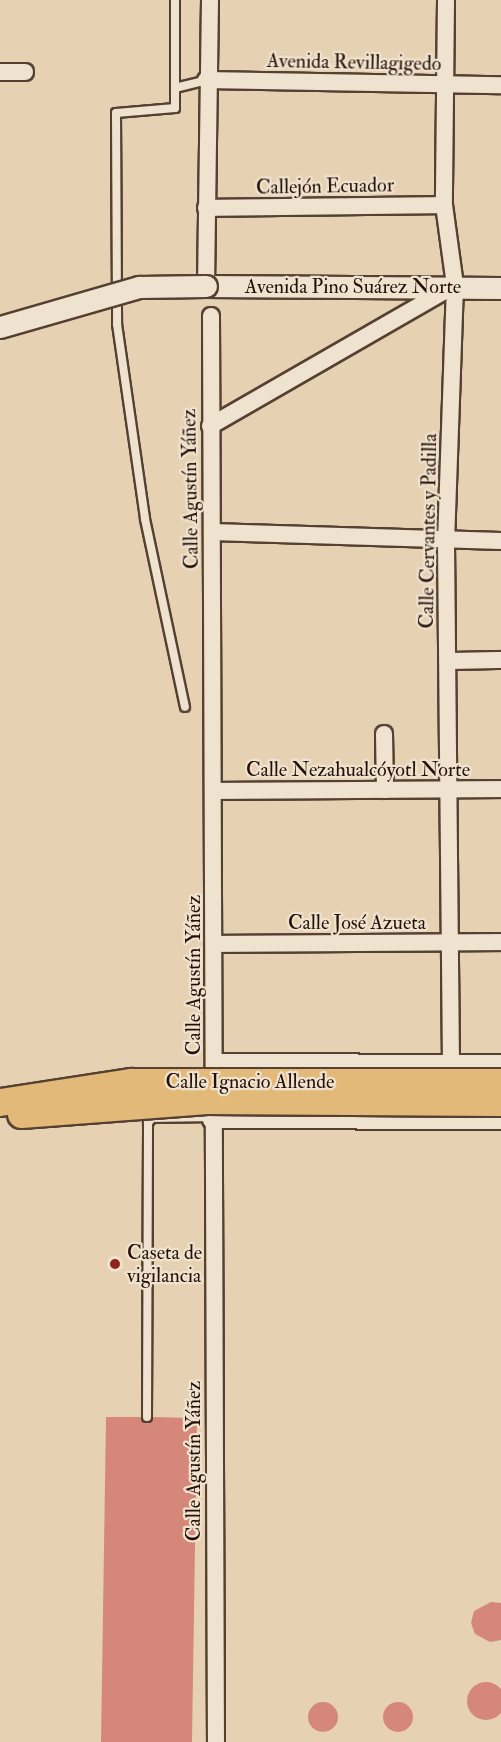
<!DOCTYPE html>
<meta charset="utf-8">
<style>
body{margin:0}
#map{position:relative;width:501px;height:1742px;overflow:hidden;background:#e6d2b3;font-family:"IM FELL Double Pica",serif}
div>[style]{position:absolute}
[style*='--x']{left:calc(var(--x)*1px);top:calc(var(--y)*1px);width:calc(var(--w)*1px);rotate:calc(var(--a)*1deg)}
.building>*{inset:0;background:#d58879}
.round{border-radius:50%}
.roads{filter:drop-shadow(2px 0 #554032) drop-shadow(-2px 0 #554032) drop-shadow(0 2px #554032) drop-shadow(0 -2px #554032)}
.service>*{height:8px;margin:-4px;padding:0 4px;transform-origin:4px;border-radius:4px;background:#efe2ce}
.minor>*{height:16px;margin:-8px;padding:0 8px;transform-origin:8px;border-radius:8px;background:#efe2ce}
.tertiary>*{height:21px;margin:-10.5px;padding:0 10.5px;transform-origin:10.5px;border-radius:10.5px;background:#efe2ce}
.bridges{filter:drop-shadow(2px 0 #554032) drop-shadow(-2px 0 #554032) drop-shadow(0 2px #554032) drop-shadow(0 -2px #554032)}
.tertiary-bridge>*{height:21px;margin:-10.5px;padding:0 10.5px;transform-origin:10.5px;border-radius:10.5px;background:#efe2ce}
.primary-bridge>*{height:27px;margin:-13.5px;padding:0 13.5px;transform-origin:13.5px;border-radius:13.5px;background:#e3b97a}
.dots>*{width:16px;height:16px;translate:-50% -50%;box-sizing:border-box;border:3px solid #efe2ce;border-radius:50%}
span{translate:-50% -50%;white-space:nowrap;text-align:center;line-height:1.15;-webkit-text-stroke:4.5px #efe2ce;paint-order:stroke}
.street-label{font-size:20px;color:#251007}
.poi-label{font-size:20px;color:#251007}
.left{translate:0 -50%;text-align:left}
</style>
<div id="map">
<div class="building">
<i style="clip-path:polygon(106px 1417px,141px 1417px,148px 1423px,153px 1417px,197px 1418px,192px 1742px,101px 1742px)"></i>
<i style="clip-path:polygon(491px 1602px,501px 1603px,501px 1640px,490px 1642px,475px 1634px,471px 1623px,474px 1611px)"></i>
<i class="round" style="left:467px;top:1682px;width:38px;height:38px"></i>
<i class="round" style="left:383px;top:1702px;width:30px;height:30px"></i>
<i class="round" style="left:308px;top:1702px;width:30px;height:30px"></i>
</div>
<div class="roads">
<div class="service">
<i style="--x:175;--y:0;--w:108;--a:90"></i>
<i style="--x:175;--y:108;--w:59;--a:175.2"></i>
<i style="--x:116;--y:113;--w:211;--a:89.7"></i>
<i style="--x:117;--y:324;--w:197;--a:81.8"></i>
<i style="--x:145;--y:519;--w:192;--a:78"></i>
<i style="--x:175;--y:88;--w:32;--a:-14"></i>
<i style="--x:147;--y:1417;--w:294;--a:-89.8"></i>
<i style="--x:148;--y:1123;--w:6;--a:-51"></i>
<i style="--x:152;--y:1118;--w:59;--a:-1"></i>
</div>
<div class="minor">
<i style="--x:446;--y:0;--w:205;--a:90.6"></i>
<i style="--x:444;--y:205;--w:81;--a:82.2"></i>
<i style="--x:455;--y:285;--w:258;--a:92"></i>
<i style="--x:446;--y:543;--w:520;--a:89.45"></i>
<i style="--x:0;--y:72;--w:25;--a:0"></i>
<i style="--x:206;--y:80;--w:295;--a:1"></i>
<i style="--x:206;--y:208;--w:238;--a:-0.7"></i>
<i style="--x:206;--y:286;--w:286;--a:-89.2"></i>
<i style="--x:211;--y:316;--w:1426;--a:89.8"></i>
<i style="--x:210;--y:426;--w:279;--a:-29.9"></i>
<i style="--x:212;--y:532;--w:289;--a:1.8"></i>
<i style="--x:448;--y:661;--w:53;--a:-1.1"></i>
<i style="--x:384;--y:734;--w:56;--a:89"></i>
<i style="--x:215;--y:791;--w:286;--a:-0.4"></i>
<i style="--x:214;--y:944;--w:287;--a:-0.4"></i>
<i style="--x:214;--y:1062;--w:287;--a:0.2"></i>
<i style="--x:211;--y:1120;--w:290;--a:0.2"></i>
</div>
<div class="tertiary">
<i style="--x:206;--y:286;--w:295;--a:0.4"></i>
</div>
</div>
<div class="bridges">
<div class="tertiary-bridge">
<i style="--x:0;--y:327;--w:145;--a:-16.1"></i>
<i style="--x:139;--y:287;--w:67;--a:-0.9"></i>
</div>
<div class="primary-bridge">
<i style="--x:0;--y:1102;--w:133;--a:-8.7"></i>
<i style="--x:131;--y:1082;--w:370;--a:0"></i>
<i style="--x:21;--y:1114;--w:186;--a:-4.3"></i>
<i style="--x:206;--y:1100;--w:295;--a:0.4"></i>
</div>
</div>
<div class="dots">
<i style="left:115px;top:1264px;background:#8f2418"></i>
</div>
<div class="street-label">
<span style="left:354px;top:62px;rotate:1deg">Avenida Revillagigedo</span>
<span style="left:325px;top:186px;rotate:-1deg">Callejón Ecuador</span>
<span style="left:353px;top:286px">Avenida Pino Suárez Norte</span>
<span style="left:190px;top:489px;rotate:-91deg">Calle Agustín Yáñez</span>
<span style="left:428px;top:531px;rotate:-89deg">Calle Cervantes y Padilla</span>
<span style="left:358px;top:769px">Calle Nezahualcóyotl Norte</span>
<span style="left:357px;top:922px">Calle José Azueta</span>
<span style="left:193px;top:975px;rotate:-90deg">Calle Agustín Yáñez</span>
<span style="left:250px;top:1081px">Calle Ignacio Allende</span>
<span style="left:193px;top:1461px;rotate:-90deg">Calle Agustín Yáñez</span>
</div>
<div class="poi-label">
<span class="left" style="left:127px;top:1264px">Caseta de<br>vigilancia</span>
</div>
</div>
